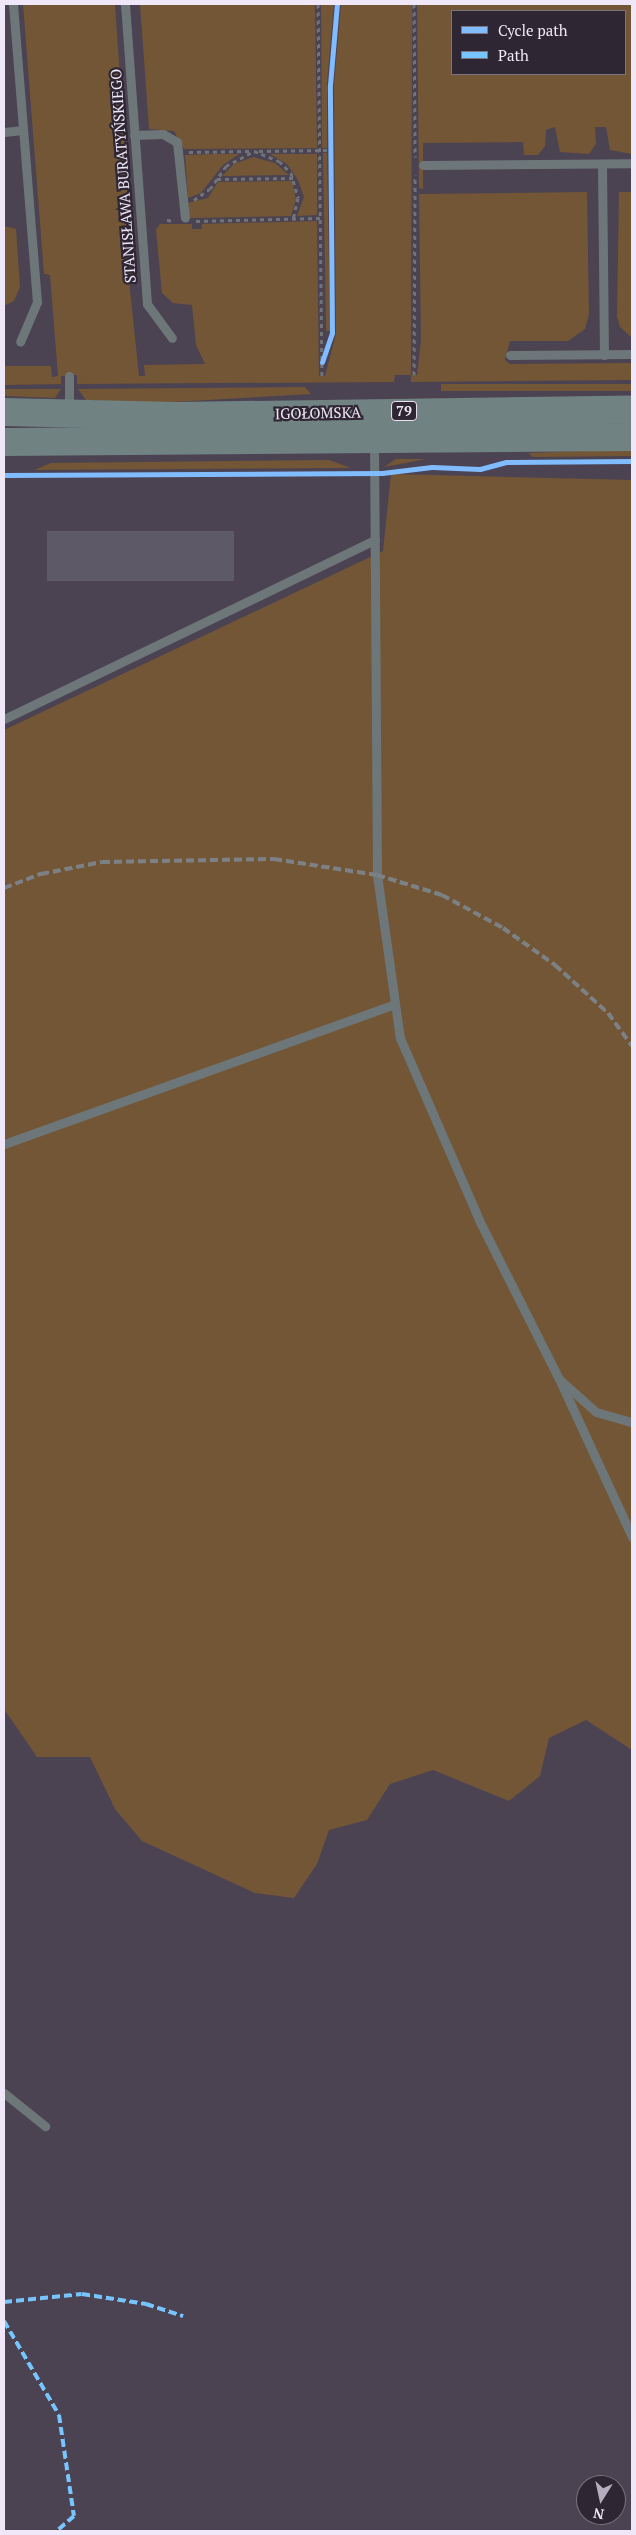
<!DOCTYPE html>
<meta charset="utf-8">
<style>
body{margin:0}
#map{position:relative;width:636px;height:2535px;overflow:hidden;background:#4b4252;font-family:"PT Serif",serif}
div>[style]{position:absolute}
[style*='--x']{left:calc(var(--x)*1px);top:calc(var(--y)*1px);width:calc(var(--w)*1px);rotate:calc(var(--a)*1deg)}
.green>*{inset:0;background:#735636;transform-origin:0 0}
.building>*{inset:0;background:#5d5966;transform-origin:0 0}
.path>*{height:3px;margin-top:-1.5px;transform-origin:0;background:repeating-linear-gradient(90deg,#707479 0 4px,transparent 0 8px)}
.service>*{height:9px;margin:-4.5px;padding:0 4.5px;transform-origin:4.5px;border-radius:4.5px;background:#6d7779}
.primary>*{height:28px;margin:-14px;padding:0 14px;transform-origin:14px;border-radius:14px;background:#718282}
.rail>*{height:4px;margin-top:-2px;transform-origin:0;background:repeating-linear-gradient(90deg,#7c8186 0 8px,transparent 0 12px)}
.quiet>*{height:4px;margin-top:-2px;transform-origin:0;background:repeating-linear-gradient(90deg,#76c5fe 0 8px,transparent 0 12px)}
.cycleway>*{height:5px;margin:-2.5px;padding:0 2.5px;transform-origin:2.5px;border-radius:2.5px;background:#80bcff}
span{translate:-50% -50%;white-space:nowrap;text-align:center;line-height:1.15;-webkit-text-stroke:4.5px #2e2633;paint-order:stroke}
.shield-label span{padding:1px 4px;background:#2e2633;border:1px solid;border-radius:4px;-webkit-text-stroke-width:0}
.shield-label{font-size:14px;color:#f0e7f8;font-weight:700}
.street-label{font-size:15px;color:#f0e7f8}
.frame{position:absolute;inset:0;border:5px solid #f0e7f8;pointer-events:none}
.legend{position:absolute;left:451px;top:10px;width:175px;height:65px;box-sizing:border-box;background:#2e2633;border:1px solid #7c7382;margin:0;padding:6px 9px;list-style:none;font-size:15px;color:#f0e7f8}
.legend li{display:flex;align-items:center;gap:10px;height:25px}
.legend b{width:25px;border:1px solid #7c7382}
.north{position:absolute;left:576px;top:2475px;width:50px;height:50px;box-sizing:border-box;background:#2e2633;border:1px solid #7c7382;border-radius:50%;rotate:190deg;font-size:14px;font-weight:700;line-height:20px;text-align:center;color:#f0e7f8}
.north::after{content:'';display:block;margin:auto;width:18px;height:22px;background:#b6adbe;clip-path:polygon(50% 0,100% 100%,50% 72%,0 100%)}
</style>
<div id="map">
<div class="green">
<i style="clip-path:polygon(23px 4px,115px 4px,134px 279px,129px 280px,139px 376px,145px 376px,144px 365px,205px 364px,196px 345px,192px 305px,173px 303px,162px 293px,156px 230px,160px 224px,192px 224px,192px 229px,202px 229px,202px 224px,317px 221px,319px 376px,325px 376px,336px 334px,334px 85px,341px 4px,412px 4px,411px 375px,417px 375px,421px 341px,419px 194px,587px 192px,589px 314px,585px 329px,568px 341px,510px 341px,505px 360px,510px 364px,632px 363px,632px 380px,411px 382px,411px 375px,395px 375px,394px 382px,77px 384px,77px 375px,61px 376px,61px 384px,4px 385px,4px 366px,51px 366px,52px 377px,58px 376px,50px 275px,44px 274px)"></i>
<i style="clip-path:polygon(140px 4px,315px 4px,317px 148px,184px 149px,174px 131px,149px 129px)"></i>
<i style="clip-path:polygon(321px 4px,334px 4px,327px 83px,327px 148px,322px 148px)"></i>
<i style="clip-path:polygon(evenodd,417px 4px,632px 4px,632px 154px,610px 150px,606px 127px,595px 127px,596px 144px,589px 154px,560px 152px,555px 127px,546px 130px,545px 146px,538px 155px,524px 155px,523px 142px,423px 143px,423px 189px,419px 188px,417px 4px,452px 11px,625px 11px,625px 74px,452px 74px,452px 11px)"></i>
<i style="left:327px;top:153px;width:178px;height:4px;rotate:89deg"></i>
<i style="clip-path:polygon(214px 154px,239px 154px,223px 165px,201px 193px,188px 198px,185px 155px)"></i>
<i style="clip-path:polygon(270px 154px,317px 154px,317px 215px,297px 216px,304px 197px,298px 180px,287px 164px)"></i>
<i style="clip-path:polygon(253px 157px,275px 163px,289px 175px,222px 176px,234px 164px)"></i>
<i style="clip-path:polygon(292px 181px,296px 200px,291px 216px,189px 218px,188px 203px,208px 198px,218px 182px)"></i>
<i style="clip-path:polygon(619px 192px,632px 192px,632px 338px,620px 327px,617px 316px)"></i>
<i style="clip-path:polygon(4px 226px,16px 229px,20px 287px,14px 301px,4px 306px)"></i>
<i style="left:632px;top:384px;width:7px;height:191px;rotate:90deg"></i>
<i style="clip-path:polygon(305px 387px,311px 394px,156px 403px,86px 400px,78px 389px)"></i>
<i style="clip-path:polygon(4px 389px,61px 389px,55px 398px,4px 396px)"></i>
<i style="clip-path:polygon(632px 449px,632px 456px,533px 457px,528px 453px)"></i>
<i style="clip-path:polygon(396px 459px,426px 459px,384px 467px)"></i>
<i style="clip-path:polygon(329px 460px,351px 468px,34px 470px,51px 463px)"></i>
<i style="clip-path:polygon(391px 474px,632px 480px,632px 1750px,586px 1720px,549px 1738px,540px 1776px,509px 1801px,433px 1770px,390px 1784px,367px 1820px,329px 1830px,317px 1864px,294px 1898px,255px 1893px,142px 1841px,115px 1809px,90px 1757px,37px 1757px,4px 1709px,4px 730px,383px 551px)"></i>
</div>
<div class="building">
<i style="left:234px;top:531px;width:50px;height:187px;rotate:90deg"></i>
</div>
<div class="path">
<i style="--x:318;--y:4;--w:372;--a:89.4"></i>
<i style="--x:414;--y:4;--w:153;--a:89.6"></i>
<i style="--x:259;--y:151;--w:72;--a:-0.8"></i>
<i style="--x:189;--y:152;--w:61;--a:-0.9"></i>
<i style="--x:217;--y:179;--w:77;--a:-0.7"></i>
<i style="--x:194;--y:200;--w:19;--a:-35"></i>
<i style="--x:210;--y:189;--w:28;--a:-55"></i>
<i style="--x:226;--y:166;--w:32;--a:-28"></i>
<i style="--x:254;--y:151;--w:27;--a:22"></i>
<i style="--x:279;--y:161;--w:17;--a:45"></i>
<i style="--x:291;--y:173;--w:26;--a:74"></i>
<i style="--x:298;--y:198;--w:22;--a:103"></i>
<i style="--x:167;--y:220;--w:8;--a:7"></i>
<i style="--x:196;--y:221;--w:124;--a:-1.4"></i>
<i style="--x:414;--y:375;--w:200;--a:-89.7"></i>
</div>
<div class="service">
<i style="--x:13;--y:4;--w:299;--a:85.4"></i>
<i style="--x:37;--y:302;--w:43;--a:113"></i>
<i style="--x:125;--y:4;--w:301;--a:85.8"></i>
<i style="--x:147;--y:304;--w:42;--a:53.7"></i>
<i style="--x:4;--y:132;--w:19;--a:-6"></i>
<i style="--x:134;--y:135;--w:29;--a:-2"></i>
<i style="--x:163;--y:134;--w:16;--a:30"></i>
<i style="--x:177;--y:142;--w:76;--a:84"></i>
<i style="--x:602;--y:164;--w:191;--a:89.4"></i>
<i style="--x:423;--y:165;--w:209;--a:-0.5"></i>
<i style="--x:510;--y:355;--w:122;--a:-0.5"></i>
<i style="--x:69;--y:376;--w:35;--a:90"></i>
<i style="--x:374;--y:441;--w:434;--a:89.6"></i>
<i style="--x:377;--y:875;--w:165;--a:82"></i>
<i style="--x:400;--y:1038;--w:198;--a:66.5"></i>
<i style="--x:479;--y:1220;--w:178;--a:63.3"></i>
<i style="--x:559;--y:1379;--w:50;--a:41.7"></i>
<i style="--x:596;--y:1412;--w:37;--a:16"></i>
<i style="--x:4;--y:719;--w:412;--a:-25.8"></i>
<i style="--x:4;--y:1144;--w:412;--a:-19.7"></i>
<i style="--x:561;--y:1383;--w:170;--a:65.2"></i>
<i style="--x:4;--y:2093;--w:53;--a:38.8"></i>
</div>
<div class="primary">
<i style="--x:4;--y:412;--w:171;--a:1.3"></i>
<i style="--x:175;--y:416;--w:457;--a:-0.8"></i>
<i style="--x:4;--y:442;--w:628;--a:-0.46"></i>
</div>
<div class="rail">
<i style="--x:4;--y:888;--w:40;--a:-21"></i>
<i style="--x:41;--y:874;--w:62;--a:-11.1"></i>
<i style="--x:102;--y:862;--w:172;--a:-1"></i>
<i style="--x:274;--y:859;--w:104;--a:8.8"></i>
<i style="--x:377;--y:875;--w:68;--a:17.1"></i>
<i style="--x:442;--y:895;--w:69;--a:28.4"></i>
<i style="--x:503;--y:928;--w:64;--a:35.4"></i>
<i style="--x:555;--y:965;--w:72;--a:42.2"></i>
<i style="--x:608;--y:1013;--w:41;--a:54"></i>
</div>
<div class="quiet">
<i style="--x:4;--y:2302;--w:78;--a:-5.9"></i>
<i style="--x:82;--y:2294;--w:65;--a:8.9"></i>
<i style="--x:146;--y:2304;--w:39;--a:18"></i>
<i style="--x:4;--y:2321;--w:109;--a:59.7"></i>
<i style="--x:59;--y:2415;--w:102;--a:81.6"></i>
<i style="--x:74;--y:2516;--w:23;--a:139"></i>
</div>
<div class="cycleway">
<i style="--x:322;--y:362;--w:31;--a:-71"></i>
<i style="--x:332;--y:333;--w:248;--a:-90.5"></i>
<i style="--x:330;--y:85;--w:81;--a:-85.1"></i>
<i style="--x:4;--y:475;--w:378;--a:-0.3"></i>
<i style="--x:382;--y:473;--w:50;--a:-6.8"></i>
<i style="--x:432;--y:467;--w:48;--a:2.4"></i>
<i style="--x:480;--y:469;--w:27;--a:-15"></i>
<i style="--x:506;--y:462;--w:126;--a:-0.5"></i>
</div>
<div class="shield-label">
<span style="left:404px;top:411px">79</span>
</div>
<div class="street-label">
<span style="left:123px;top:176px;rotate:-94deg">STANISŁAWA BURATYŃSKIEGO</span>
<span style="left:318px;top:413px;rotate:-1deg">IGOŁOMSKA</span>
</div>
<div class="frame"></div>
<ul class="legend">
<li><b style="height:6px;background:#80bcff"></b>Cycle path</li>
<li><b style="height:6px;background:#76c5fe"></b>Path</li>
</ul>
<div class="north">N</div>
</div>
